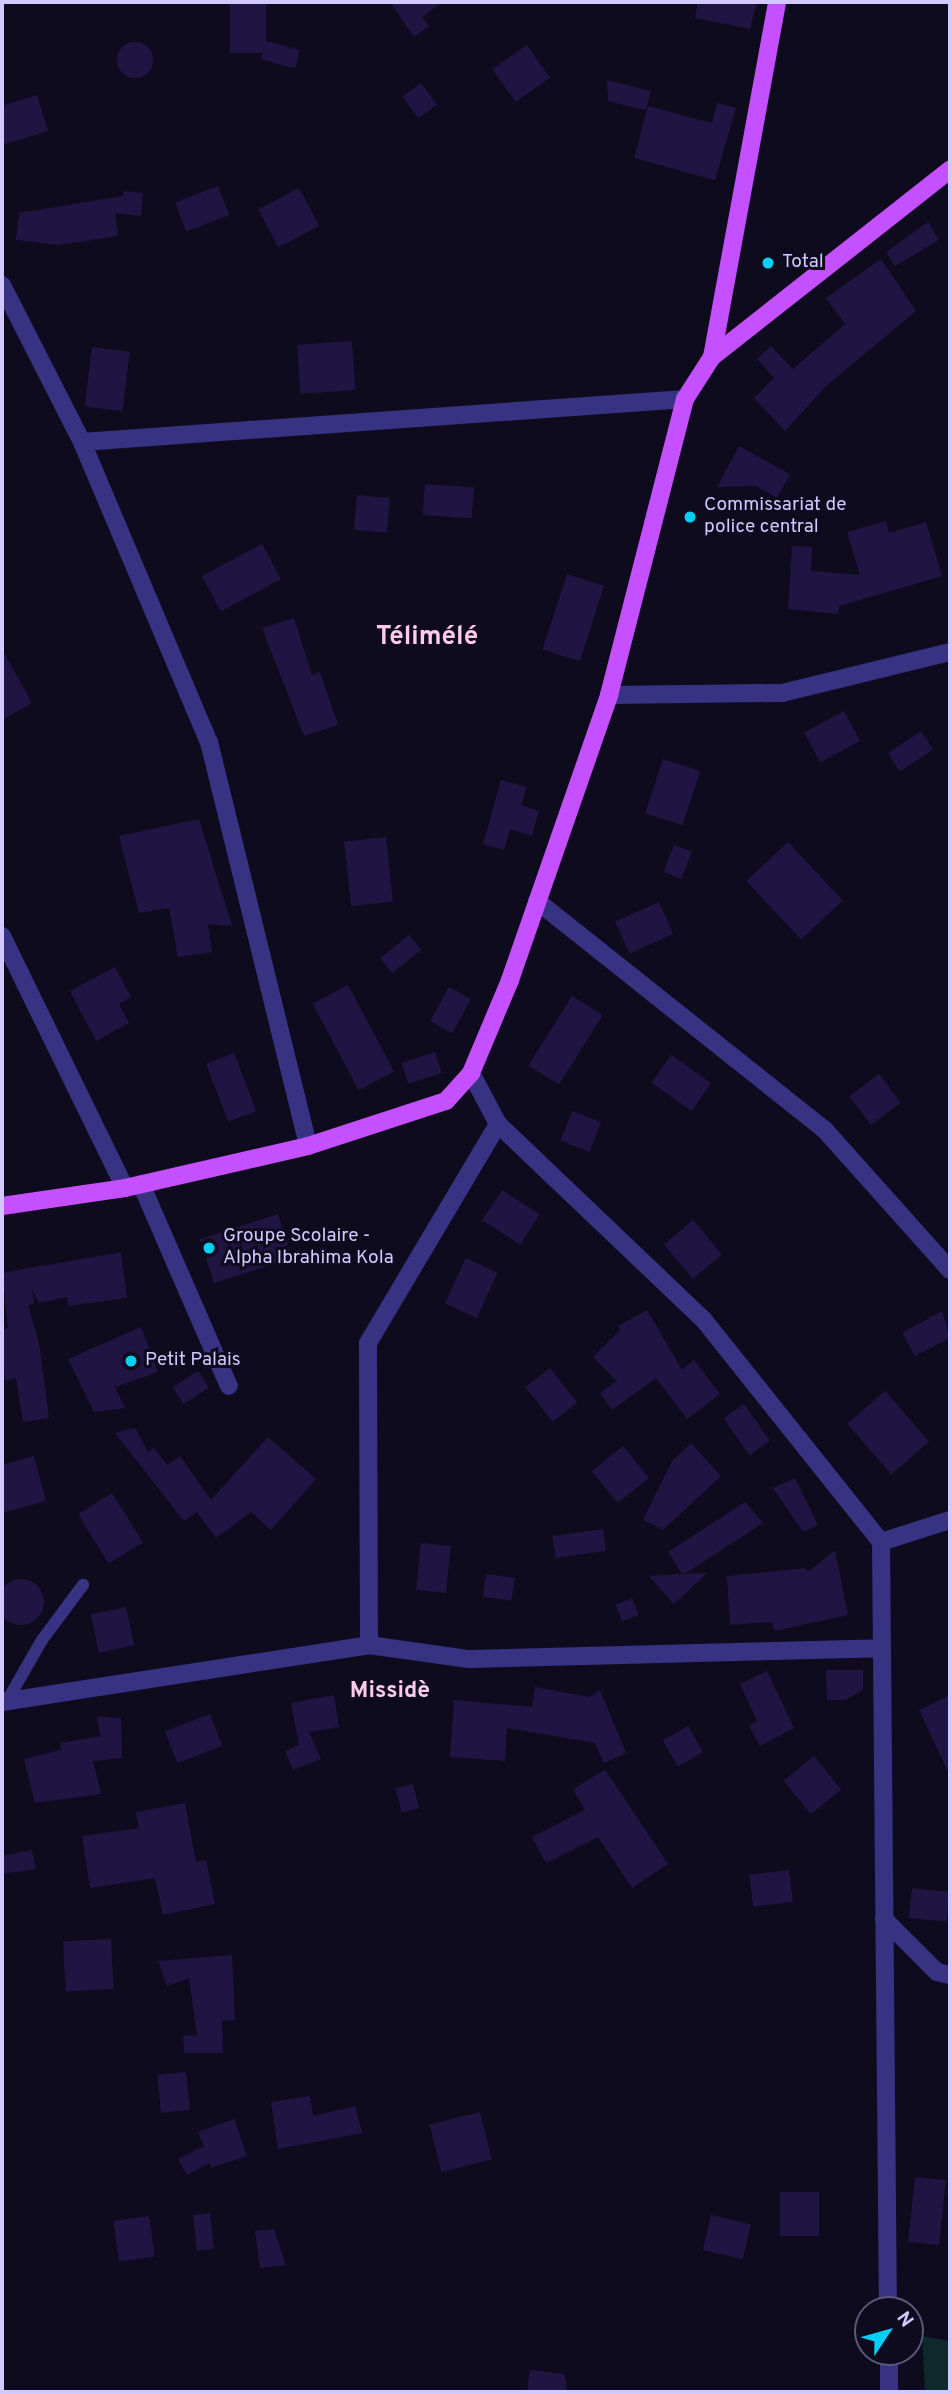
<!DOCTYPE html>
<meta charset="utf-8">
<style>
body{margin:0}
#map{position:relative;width:952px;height:2394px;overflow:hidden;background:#0f0b1f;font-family:Overpass,sans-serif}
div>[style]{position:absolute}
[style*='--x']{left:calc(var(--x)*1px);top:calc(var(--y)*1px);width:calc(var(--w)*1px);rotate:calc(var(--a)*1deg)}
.green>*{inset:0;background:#0d292a}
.building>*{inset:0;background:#201542;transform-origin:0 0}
.round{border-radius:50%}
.service>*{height:12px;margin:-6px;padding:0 6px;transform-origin:6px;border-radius:6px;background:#383282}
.minor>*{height:18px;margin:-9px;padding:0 9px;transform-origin:9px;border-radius:9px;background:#383282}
.primary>*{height:18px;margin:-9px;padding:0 9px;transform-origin:9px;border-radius:9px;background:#c550ff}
.dots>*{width:19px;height:19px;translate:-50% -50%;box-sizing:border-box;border:4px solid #0f0b1f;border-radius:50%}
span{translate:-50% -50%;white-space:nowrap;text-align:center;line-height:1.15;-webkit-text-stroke:6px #0f0b1f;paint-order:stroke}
.poi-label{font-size:19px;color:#d1c9ff}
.left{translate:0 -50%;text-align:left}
.quarter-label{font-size:23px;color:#ffcbea;font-weight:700}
.district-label{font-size:26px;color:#ffcbea;font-weight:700}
.frame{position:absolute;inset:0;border:4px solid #d1c9ff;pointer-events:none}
.north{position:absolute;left:854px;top:2296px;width:70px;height:70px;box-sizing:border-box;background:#0f0b1f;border:2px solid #5d5779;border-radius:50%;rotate:54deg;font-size:19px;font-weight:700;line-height:28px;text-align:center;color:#d1c9ff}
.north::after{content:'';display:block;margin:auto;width:24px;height:32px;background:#00d1f4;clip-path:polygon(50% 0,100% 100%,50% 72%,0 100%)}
</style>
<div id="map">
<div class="green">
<i style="clip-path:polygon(922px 2336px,950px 2341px,950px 2392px,925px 2392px)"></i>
</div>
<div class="building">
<i style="left:230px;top:2px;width:36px;height:51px"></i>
<i style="clip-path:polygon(390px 2px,443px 2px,422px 17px,429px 26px,414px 37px)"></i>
<i style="clip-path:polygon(698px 2px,757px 2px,750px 29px,695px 18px)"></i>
<i style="left:266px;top:41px;width:35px;height:19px;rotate:15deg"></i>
<i class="round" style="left:117px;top:42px;width:36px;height:36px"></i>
<i style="left:527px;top:45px;width:40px;height:42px;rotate:55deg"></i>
<i style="clip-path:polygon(607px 80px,651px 91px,646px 110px,608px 101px)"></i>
<i style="left:421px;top:83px;width:27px;height:23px;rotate:54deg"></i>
<i style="clip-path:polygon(37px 95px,48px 131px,2px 145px,2px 106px)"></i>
<i style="clip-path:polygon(717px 103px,736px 108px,715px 180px,634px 158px,648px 106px,712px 123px)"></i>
<i style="left:218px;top:186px;width:31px;height:46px;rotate:69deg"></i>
<i style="left:299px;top:188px;width:43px;height:46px;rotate:62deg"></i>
<i style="clip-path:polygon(124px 191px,143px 193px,141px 216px,115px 213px,118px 236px,59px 245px,16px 240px,19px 213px,123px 196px)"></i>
<i style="clip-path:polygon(928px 222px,939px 240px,895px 266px,886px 252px)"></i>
<i style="clip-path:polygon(881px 259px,916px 311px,826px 386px,785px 431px,754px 398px,774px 378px,757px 359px,771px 346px,793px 369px,845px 324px,826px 298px)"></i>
<i style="left:352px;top:341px;width:49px;height:55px;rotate:86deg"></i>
<i style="left:92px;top:347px;width:38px;height:60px;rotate:7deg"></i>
<i style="clip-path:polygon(739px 446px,790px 474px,777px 498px,756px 486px,717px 487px)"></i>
<i style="left:425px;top:484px;width:49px;height:31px;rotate:4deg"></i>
<i style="left:357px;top:495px;width:33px;height:35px;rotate:5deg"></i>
<i style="clip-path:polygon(886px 521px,889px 533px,926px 522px,942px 576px,839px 606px,838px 614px,788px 609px,792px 546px,812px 547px,811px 571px,860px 575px,847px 532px)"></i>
<i style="left:262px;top:544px;width:40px;height:68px;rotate:62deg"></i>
<i style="left:567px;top:574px;width:39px;height:79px;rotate:18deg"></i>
<i style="clip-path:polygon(294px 618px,312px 675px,320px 672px,338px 725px,304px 736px,262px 628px)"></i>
<i style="clip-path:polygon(2px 649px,32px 703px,2px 720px)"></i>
<i style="left:844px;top:711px;width:34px;height:45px;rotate:62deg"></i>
<i style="left:921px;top:731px;width:22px;height:40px;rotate:56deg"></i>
<i style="left:663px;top:759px;width:39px;height:57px;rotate:18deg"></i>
<i style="clip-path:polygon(501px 780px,527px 787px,521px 805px,539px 811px,532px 836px,510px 829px,504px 850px,483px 844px)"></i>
<i style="clip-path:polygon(199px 819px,232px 926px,208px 924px,212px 952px,178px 957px,169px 908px,139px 913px,119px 836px)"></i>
<i style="left:386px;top:837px;width:65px;height:42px;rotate:84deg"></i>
<i style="left:788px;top:842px;width:80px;height:57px;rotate:47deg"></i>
<i style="left:674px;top:845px;width:19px;height:29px;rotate:21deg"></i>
<i style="left:659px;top:902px;width:35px;height:48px;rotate:66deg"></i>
<i style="left:409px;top:935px;width:19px;height:37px;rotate:51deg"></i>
<i style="clip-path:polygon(115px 967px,131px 997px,119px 1004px,129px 1023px,96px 1041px,70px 991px)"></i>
<i style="left:348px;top:985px;width:98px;height:40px;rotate:62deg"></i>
<i style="left:449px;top:987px;width:25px;height:39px;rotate:29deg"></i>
<i style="left:572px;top:996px;width:36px;height:82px;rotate:32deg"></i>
<i style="left:435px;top:1052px;width:22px;height:35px;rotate:72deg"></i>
<i style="left:234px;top:1053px;width:62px;height:30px;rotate:69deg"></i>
<i style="left:671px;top:1055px;width:49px;height:34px;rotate:35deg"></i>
<i style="left:879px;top:1074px;width:36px;height:37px;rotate:53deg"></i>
<i style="left:572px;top:1111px;width:31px;height:32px;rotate:21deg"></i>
<i style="left:502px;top:1190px;width:45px;height:36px;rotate:33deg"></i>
<i style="left:278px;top:1214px;width:46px;height:82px;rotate:72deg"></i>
<i style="left:693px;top:1220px;width:45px;height:38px;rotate:50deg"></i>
<i style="clip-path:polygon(121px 1252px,127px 1298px,68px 1306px,67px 1297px,39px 1303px,32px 1289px,34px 1304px,28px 1305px,39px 1343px,49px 1418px,23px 1422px,16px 1378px,6px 1381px,2px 1367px,2px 1330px,8px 1328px,2px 1273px)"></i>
<i style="left:466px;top:1258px;width:35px;height:50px;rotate:25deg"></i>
<i style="clip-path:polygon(647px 1310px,682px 1370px,694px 1360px,720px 1394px,687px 1419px,656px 1378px,612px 1410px,600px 1393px,617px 1381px,593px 1357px,620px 1330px,618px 1326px)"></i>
<i style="clip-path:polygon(942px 1311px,950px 1338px,915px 1356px,902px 1333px)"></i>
<i style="clip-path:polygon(141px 1327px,158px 1372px,115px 1387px,125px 1408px,94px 1412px,68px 1359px)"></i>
<i style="left:550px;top:1368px;width:44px;height:31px;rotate:52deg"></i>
<i style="left:198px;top:1371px;width:20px;height:30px;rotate:57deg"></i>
<i style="left:885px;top:1391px;width:67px;height:50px;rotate:49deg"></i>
<i style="left:744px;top:1404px;width:45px;height:25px;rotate:55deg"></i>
<i style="clip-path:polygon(135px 1428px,148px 1452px,154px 1448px,167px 1465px,180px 1456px,211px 1500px,268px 1437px,316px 1479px,271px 1530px,251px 1512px,216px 1538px,197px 1512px,184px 1521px,115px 1433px)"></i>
<i style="clip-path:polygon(691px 1443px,721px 1476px,663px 1530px,643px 1520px,672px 1461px)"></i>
<i style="left:623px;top:1446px;width:41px;height:40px;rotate:51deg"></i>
<i style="clip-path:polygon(34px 1456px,46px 1501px,2px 1513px,2px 1465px)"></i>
<i style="clip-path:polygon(795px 1478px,818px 1525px,803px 1532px,773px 1488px)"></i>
<i style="left:112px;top:1493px;width:58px;height:40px;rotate:58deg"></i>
<i style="clip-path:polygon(745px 1502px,763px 1523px,684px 1574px,707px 1573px,674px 1604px,649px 1576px,682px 1574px,668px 1552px)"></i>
<i style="left:603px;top:1529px;width:22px;height:51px;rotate:82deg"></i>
<i style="left:421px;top:1543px;width:30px;height:47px;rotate:6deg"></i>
<i style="clip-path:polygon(835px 1550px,848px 1615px,774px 1631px,772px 1622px,730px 1625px,727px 1576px,805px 1568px,808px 1572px)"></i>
<i style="left:486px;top:1574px;width:29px;height:23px;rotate:8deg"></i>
<i class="round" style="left:-2px;top:1579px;width:46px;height:46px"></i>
<i style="left:632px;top:1598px;width:18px;height:18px;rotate:68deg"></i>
<i style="left:126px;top:1607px;width:39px;height:36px;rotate:78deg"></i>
<i style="clip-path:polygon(826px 1670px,863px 1670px,863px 1690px,845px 1700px,827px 1700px)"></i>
<i style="clip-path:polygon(767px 1671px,794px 1728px,760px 1746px,749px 1726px,757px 1721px,740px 1684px)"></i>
<i style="clip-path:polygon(535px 1687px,590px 1697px,600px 1690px,626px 1753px,604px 1763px,595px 1743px,507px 1728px,505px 1761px,450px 1757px,454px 1700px,532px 1707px)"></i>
<i style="clip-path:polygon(334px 1695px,339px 1727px,309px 1732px,321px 1759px,293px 1770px,285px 1751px,299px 1745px,291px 1703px)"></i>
<i style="clip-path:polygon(950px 1695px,950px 1776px,919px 1710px)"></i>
<i style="left:210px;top:1714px;width:34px;height:48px;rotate:69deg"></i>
<i style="clip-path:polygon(97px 1716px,121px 1718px,122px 1758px,93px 1761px,101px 1794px,35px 1803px,24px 1759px,61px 1750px,60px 1743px,100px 1736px)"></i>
<i style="left:688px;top:1726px;width:30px;height:29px;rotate:60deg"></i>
<i style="left:814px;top:1756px;width:43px;height:39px;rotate:51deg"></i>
<i style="clip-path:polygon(605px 1770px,668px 1864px,632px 1888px,598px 1837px,546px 1863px,532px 1837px,585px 1810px,573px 1789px)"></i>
<i style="left:413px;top:1784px;width:25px;height:18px;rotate:76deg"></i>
<i style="clip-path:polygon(185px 1803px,196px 1862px,206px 1860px,215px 1904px,163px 1915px,155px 1878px,90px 1888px,82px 1836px,139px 1828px,136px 1812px)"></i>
<i style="clip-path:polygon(32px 1850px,36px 1869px,2px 1874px,2px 1856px)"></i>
<i style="left:789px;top:1870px;width:32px;height:40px;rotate:83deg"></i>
<i style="left:912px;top:1888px;width:38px;height:30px;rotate:6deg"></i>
<i style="left:111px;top:1939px;width:50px;height:48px;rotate:87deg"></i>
<i style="clip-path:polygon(232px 1955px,235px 2020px,222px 2021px,223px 2053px,184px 2053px,183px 2036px,197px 2035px,189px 1978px,167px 1986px,158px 1961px)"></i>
<i style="left:186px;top:2072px;width:38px;height:29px;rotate:84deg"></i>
<i style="clip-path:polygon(310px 2096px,313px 2116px,355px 2106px,362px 2133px,278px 2149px,271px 2102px)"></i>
<i style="left:480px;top:2112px;width:49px;height:52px;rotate:76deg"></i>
<i style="clip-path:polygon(234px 2119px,247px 2156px,211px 2168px,210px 2163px,187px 2175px,178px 2159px,204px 2146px,198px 2132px)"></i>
<i style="left:915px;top:2177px;width:31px;height:65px;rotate:6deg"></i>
<i style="left:780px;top:2192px;width:39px;height:44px"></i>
<i style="left:210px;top:2213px;width:36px;height:17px;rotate:84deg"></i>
<i style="left:711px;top:2215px;width:41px;height:36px;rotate:13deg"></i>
<i style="left:149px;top:2216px;width:41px;height:36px;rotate:82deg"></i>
<i style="clip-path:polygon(274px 2229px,286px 2265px,260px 2268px,255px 2231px)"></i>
<i style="clip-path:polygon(530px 2370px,565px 2374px,567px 2392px,527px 2392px)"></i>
</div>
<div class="service">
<i style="--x:7;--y:1701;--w:70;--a:-60.2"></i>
<i style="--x:42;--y:1640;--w:69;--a:-53.3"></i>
</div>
<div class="minor">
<i style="--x:2;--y:285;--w:176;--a:63"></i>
<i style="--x:82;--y:442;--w:326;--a:67.1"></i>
<i style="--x:209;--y:742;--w:416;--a:76.2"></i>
<i style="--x:82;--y:442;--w:605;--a:-4.08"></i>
<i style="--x:609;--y:695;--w:173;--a:-0.7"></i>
<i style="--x:782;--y:693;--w:173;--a:-13.7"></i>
<i style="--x:537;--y:901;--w:367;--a:38.5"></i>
<i style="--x:824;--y:1129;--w:189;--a:48.2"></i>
<i style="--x:2;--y:936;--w:280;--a:64"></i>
<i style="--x:471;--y:1073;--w:58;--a:62.1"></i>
<i style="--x:498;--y:1124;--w:283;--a:43.6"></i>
<i style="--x:703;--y:1319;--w:285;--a:51.4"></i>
<i style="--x:881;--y:1542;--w:768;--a:89.48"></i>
<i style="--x:141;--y:1184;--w:220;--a:66.5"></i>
<i style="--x:881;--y:1542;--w:72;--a:-17.7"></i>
<i style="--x:369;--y:1645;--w:101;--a:8"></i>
<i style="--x:469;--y:1659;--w:413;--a:-1.5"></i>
<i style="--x:2;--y:1702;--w:371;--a:-8.8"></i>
<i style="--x:369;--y:1645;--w:302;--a:-90.2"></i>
<i style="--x:368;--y:1343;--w:255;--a:-59.3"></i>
<i style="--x:884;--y:1919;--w:75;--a:45"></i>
<i style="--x:937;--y:1972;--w:13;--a:13"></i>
<i style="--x:889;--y:2352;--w:40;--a:90"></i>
</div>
<div class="primary">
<i style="--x:712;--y:357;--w:361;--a:-79.6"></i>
<i style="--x:2;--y:1206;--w:124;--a:-8.3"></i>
<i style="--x:125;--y:1188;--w:188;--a:-12.9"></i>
<i style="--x:308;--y:1146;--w:145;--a:-18.1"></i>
<i style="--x:446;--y:1101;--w:38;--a:-48"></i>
<i style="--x:471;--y:1073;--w:101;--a:-67.2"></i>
<i style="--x:510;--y:980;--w:302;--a:-70.8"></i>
<i style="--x:609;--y:695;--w:306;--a:-75.6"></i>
<i style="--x:685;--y:399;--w:50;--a:-57.3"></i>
<i style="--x:712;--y:357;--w:303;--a:-38.2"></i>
</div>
<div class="dots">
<i style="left:768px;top:263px;background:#00d1f4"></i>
<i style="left:690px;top:517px;background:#00d1f4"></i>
<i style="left:209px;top:1248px;background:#00d1f4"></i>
<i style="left:131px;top:1361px;background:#00d1f4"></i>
</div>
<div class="poi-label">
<span class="left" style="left:782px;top:263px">Total</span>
<span class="left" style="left:704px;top:517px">Commissariat de<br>police central</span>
<span class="left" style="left:223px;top:1248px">Groupe Scolaire -<br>Alpha Ibrahima Kola</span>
<span class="left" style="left:145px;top:1361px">Petit Palais</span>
</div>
<div class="quarter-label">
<span style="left:390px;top:1692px">Missidè</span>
</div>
<div class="district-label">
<span style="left:427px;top:638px">Télimélé</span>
</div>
<div class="frame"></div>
<div class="north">N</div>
</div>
